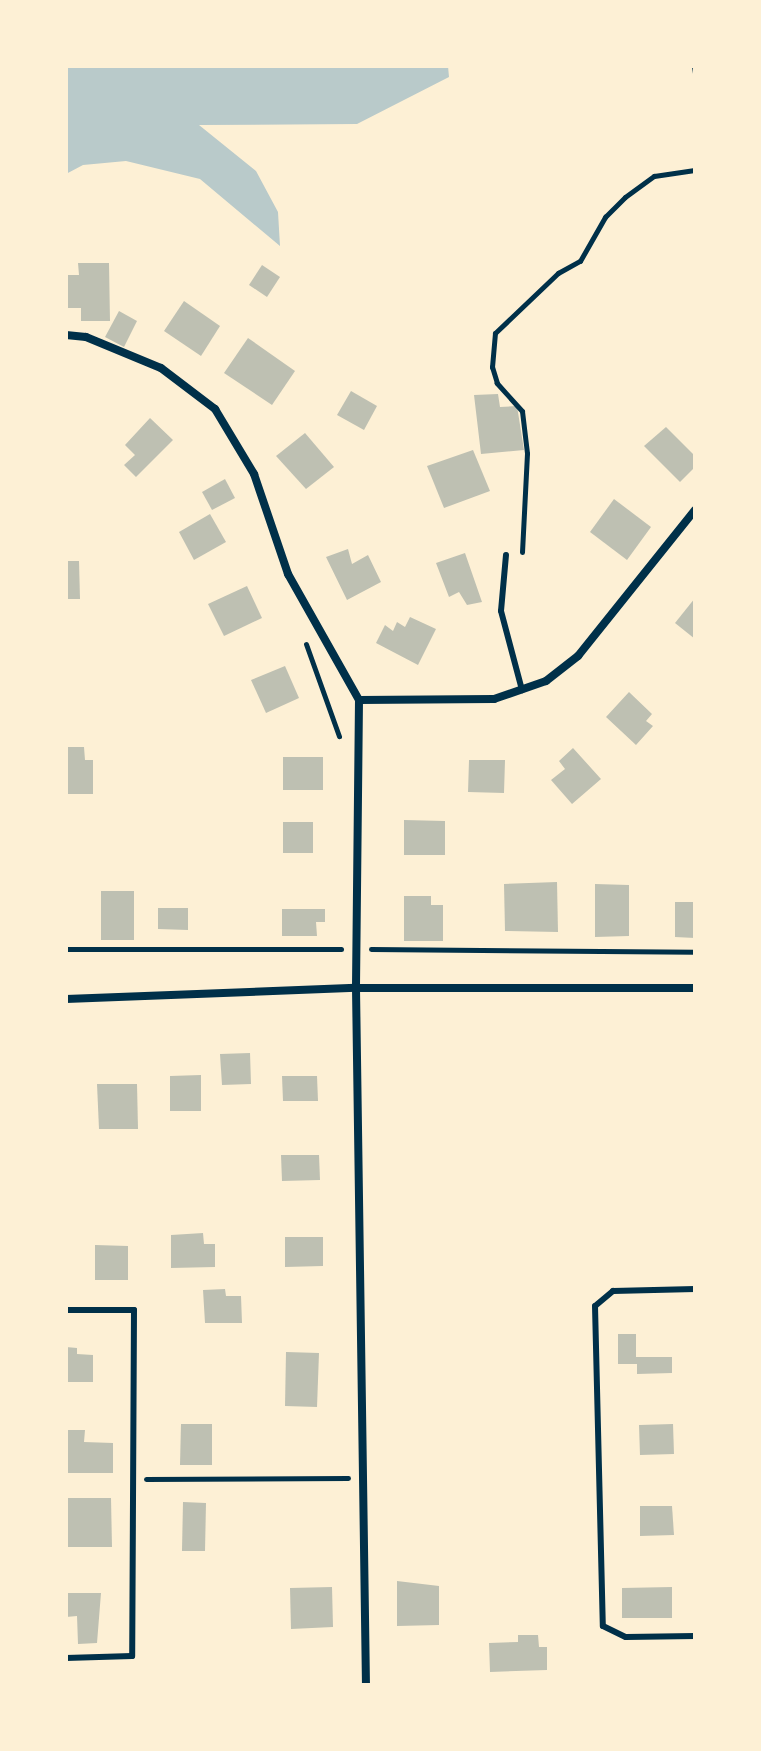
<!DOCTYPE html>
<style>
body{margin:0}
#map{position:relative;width:761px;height:1751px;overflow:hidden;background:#fdf0d5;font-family:"Fira Sans Condensed",sans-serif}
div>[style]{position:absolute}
.green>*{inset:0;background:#b9caca}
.building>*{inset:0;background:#bec0b2}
.path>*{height:5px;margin:-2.5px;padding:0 2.5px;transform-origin:2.5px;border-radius:2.5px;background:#003049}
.service>*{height:6px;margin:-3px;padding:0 3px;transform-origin:3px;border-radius:3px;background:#003049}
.minor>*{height:8px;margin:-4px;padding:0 4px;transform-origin:4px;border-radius:4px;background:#003049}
span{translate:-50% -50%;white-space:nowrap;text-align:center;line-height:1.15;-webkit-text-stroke:7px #fdf0d5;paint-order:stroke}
.frame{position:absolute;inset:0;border:68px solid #fdf0d5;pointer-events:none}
</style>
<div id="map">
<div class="green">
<div style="clip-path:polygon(66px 66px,448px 66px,449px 77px,357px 124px,199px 125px,256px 171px,278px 212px,280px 246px,200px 179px,126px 161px,83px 165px,66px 174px)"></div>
</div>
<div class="building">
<div style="clip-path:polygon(78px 263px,109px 263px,110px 321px,81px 321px,81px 308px,66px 308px,66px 275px,79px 275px)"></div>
<div style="clip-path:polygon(262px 265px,280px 277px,267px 297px,249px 285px)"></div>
<div style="clip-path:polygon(184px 301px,220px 326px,201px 356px,164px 331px)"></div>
<div style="clip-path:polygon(119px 311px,137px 321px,124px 347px,105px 337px)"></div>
<div style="clip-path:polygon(248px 338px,295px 371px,272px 405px,224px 373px)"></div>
<div style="clip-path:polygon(351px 391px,377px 406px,364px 430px,337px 415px)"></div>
<div style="clip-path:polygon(498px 394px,500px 407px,517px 406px,524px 450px,481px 454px,474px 395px)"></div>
<div style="clip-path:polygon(150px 418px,173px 440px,136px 477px,124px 465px,135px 455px,125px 445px)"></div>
<div style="clip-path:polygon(666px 427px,695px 456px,695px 467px,680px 482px,644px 446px)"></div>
<div style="clip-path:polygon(305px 433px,334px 467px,306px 489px,276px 456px)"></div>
<div style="clip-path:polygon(473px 450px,490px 491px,444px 508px,427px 466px)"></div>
<div style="clip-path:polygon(225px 479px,235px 498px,212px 510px,202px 492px)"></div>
<div style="clip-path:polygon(614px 499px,651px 527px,627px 560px,590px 532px)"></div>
<div style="clip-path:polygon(210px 514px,226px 542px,194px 560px,179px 532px)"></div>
<div style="clip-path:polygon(348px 549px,352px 564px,368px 555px,381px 582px,347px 600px,326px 557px)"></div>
<div style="clip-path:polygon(465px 553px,482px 602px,467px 605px,459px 592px,449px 597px,436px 563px)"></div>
<div style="clip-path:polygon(66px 561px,79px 561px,80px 599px,66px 599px)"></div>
<div style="clip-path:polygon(247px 586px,262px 618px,224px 636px,208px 604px)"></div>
<div style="clip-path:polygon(695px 598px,695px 639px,675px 623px)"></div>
<div style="clip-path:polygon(410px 617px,436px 629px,418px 665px,376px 643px,385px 625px,393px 631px,397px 622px,405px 627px)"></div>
<div style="clip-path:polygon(285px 666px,299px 698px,266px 713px,251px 680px)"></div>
<div style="clip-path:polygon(629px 692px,652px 714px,646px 721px,653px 726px,636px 745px,606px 717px)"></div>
<div style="clip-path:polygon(66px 747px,84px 747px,85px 760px,93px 760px,93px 794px,66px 794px)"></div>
<div style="clip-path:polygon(573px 748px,601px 779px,572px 804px,551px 780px,565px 769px,559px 761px)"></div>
<div style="clip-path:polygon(283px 757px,323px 757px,323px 790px,283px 790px)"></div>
<div style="clip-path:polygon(469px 760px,505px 760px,504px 793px,468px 792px)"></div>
<div style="clip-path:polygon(404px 820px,445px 821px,445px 855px,404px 855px)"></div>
<div style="clip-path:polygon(283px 822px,313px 822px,313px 853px,283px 853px)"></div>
<div style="clip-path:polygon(557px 882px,558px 932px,505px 931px,504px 884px)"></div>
<div style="clip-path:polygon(595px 884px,629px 885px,629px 936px,595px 937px)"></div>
<div style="clip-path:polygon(101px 891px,134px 891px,134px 940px,101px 940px)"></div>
<div style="clip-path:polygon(404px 896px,431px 896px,431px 905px,443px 905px,443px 941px,404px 941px)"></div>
<div style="clip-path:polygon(675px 902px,695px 902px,695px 938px,675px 937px)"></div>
<div style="clip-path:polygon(158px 908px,188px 908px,188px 930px,158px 929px)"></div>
<div style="clip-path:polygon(282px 909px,325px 909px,325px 922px,316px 922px,317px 936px,282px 936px)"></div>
<div style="clip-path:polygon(250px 1053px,251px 1084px,222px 1085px,220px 1054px)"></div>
<div style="clip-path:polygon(201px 1075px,201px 1111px,170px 1111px,170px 1076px)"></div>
<div style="clip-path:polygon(282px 1076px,317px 1076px,318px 1101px,283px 1101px)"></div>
<div style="clip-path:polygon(97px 1084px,137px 1084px,138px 1129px,99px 1129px)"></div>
<div style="clip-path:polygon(281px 1155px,319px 1155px,320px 1180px,282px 1181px)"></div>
<div style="clip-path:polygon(203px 1233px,204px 1244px,215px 1244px,215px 1267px,171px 1268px,171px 1235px)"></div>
<div style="clip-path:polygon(285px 1237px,323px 1237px,323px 1266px,285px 1267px)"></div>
<div style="clip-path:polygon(95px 1245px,128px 1246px,128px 1280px,95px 1280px)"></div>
<div style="clip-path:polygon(225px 1289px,226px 1296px,241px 1296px,242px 1323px,205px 1323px,203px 1290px)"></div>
<div style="clip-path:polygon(618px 1334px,636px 1334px,636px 1357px,672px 1357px,672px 1373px,637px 1374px,637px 1364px,618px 1364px)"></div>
<div style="clip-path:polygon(66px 1347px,77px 1348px,77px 1354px,93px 1355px,93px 1382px,66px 1382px)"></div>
<div style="clip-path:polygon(286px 1352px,319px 1353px,317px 1407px,285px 1406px)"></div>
<div style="clip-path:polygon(181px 1424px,212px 1424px,212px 1465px,180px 1465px)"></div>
<div style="clip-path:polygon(673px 1424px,674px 1454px,640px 1455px,639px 1425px)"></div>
<div style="clip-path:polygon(66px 1430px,85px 1430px,84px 1442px,113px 1443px,113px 1473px,66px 1473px)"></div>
<div style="clip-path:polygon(66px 1498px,111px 1498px,112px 1547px,66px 1547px)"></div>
<div style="clip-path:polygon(183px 1502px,206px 1503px,205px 1551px,182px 1551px)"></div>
<div style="clip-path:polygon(640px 1506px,672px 1506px,674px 1535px,640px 1536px)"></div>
<div style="clip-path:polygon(397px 1581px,439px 1586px,439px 1625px,397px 1626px)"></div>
<div style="clip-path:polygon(332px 1587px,333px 1627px,291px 1629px,290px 1588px)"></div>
<div style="clip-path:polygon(672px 1587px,672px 1618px,622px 1618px,622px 1588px)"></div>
<div style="clip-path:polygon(66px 1593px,101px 1593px,97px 1643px,78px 1644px,77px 1616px,66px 1617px)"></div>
<div style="clip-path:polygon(518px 1635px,538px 1635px,539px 1647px,547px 1647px,547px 1670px,490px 1672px,489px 1643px,518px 1642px)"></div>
</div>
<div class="path">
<div style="left:694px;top:66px;width:7px;rotate:82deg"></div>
<div style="left:522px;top:552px;width:99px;rotate:-87.1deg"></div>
<div style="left:527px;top:453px;width:42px;rotate:-96.8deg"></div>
<div style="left:522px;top:411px;width:38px;rotate:-132deg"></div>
<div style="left:497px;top:383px;width:17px;rotate:-107deg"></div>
<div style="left:492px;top:367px;width:34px;rotate:-85deg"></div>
<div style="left:495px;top:333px;width:87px;rotate:-43.6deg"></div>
<div style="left:558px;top:273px;width:25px;rotate:-29deg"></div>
<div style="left:580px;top:261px;width:51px;rotate:-60.4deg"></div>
<div style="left:605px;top:217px;width:28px;rotate:-45deg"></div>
<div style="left:625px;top:197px;width:36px;rotate:-36deg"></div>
<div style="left:654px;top:176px;width:41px;rotate:-8.3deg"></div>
<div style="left:306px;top:644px;width:98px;rotate:70.3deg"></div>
<div style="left:66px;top:949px;width:275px"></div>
<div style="left:371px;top:949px;width:324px;rotate:0.5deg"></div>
<div style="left:146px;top:1479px;width:202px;rotate:-0.3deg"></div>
</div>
<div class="service">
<div style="left:506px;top:555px;width:56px;rotate:95.1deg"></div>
<div style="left:501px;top:611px;width:82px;rotate:75.1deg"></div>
<div style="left:695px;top:1289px;width:82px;rotate:178.6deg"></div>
<div style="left:613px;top:1291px;width:23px;rotate:140deg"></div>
<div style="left:595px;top:1306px;width:320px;rotate:88.6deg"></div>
<div style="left:603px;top:1626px;width:25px;rotate:26deg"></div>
<div style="left:626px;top:1637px;width:69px;rotate:-0.8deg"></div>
<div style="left:66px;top:1310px;width:68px"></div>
<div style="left:134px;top:1310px;width:346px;rotate:90.3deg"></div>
<div style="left:132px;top:1656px;width:66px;rotate:178.3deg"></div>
</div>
<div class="minor">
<div style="left:66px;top:335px;width:20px;rotate:6deg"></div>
<div style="left:86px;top:337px;width:81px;rotate:22.5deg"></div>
<div style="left:161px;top:368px;width:68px;rotate:37.2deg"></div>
<div style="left:215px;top:409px;width:76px;rotate:59deg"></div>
<div style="left:254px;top:474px;width:106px;rotate:71.2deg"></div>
<div style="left:288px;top:574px;width:145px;rotate:60.6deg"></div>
<div style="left:359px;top:700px;width:135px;rotate:-0.4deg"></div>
<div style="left:494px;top:699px;width:55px;rotate:-19.1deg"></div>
<div style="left:546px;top:681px;width:41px;rotate:-38deg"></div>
<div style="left:578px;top:656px;width:187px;rotate:-51.3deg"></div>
<div style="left:359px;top:700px;width:288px;rotate:90.6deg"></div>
<div style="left:356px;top:988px;width:697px;rotate:89.18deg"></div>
<div style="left:66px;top:999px;width:290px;rotate:-2.2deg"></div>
<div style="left:356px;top:988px;width:339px"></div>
</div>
<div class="frame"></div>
</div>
